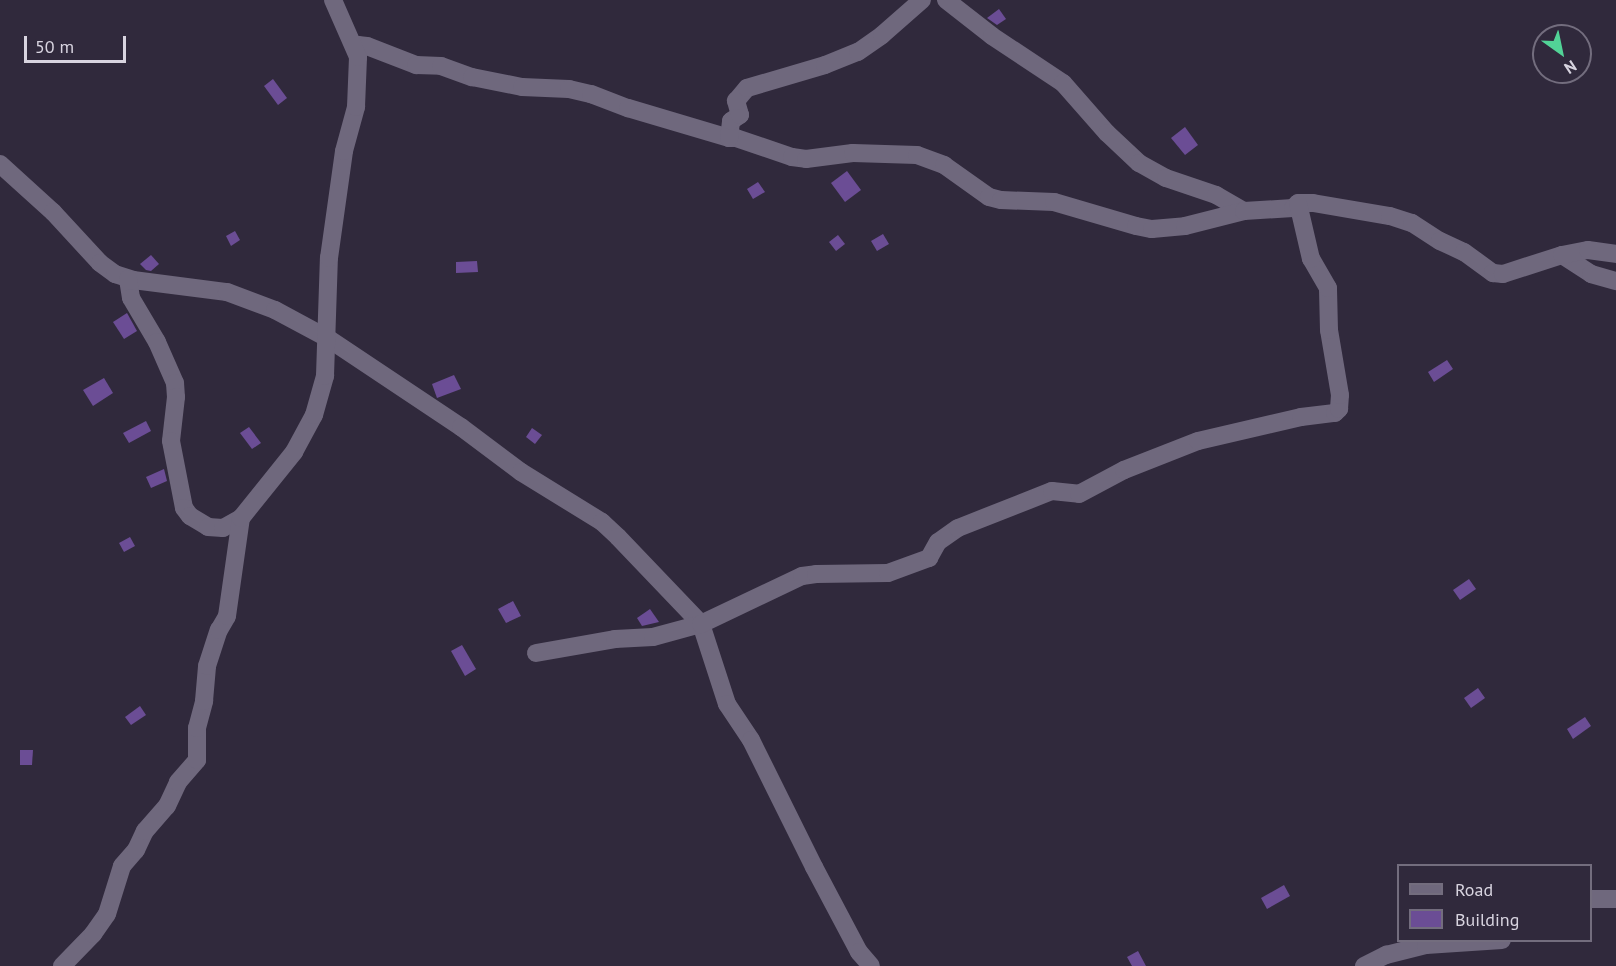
<!DOCTYPE html>
<style>
body{margin:0}
#map{position:relative;width:1616px;height:966px;overflow:hidden;background:#30293c;font-family:"PT Sans",sans-serif}
div>[style]{position:absolute}
.building>*{inset:0;background:#6b4d95}
.minor>*{height:18px;margin:-9px;padding:0 9px;transform-origin:9px;border-radius:9px;background:#6f687d}
span{translate:-50% -50%;white-space:nowrap;text-align:center;line-height:1.15;-webkit-text-stroke:6px #30293c;paint-order:stroke}
.legend{position:absolute;left:1397px;top:864px;width:195px;height:78px;box-sizing:border-box;background:#30293c;border:2px solid #736d7e;margin:0;padding:8px 10px;list-style:none;font-size:18px;color:#d8d4e0}
.legend li{display:flex;align-items:center;gap:12px;height:30px}
.legend b{width:30px;border:2px solid #736d7e}
.north{position:absolute;left:1532px;top:24px;width:60px;height:60px;box-sizing:border-box;background:#30293c;border:2px solid #736d7e;border-radius:50%;rotate:147deg;font-size:16px;font-weight:700;line-height:24px;text-align:center;color:#d8d4e0}
.north::after{content:'';display:block;margin:auto;width:21px;height:27px;background:#52d397;clip-path:polygon(50% 0,100% 100%,50% 72%,0 100%)}
.scale{position:absolute;left:24px;top:36px;width:102px;height:27px;box-sizing:border-box;border:3px solid #d8d4e0;border-top:0;padding-left:8px;font-size:18px;line-height:21px;white-space:nowrap;color:#d8d4e0;-webkit-text-stroke:4px #30293c;paint-order:stroke}
</style>
<div id="map">
<div class="building">
<div style="clip-path:polygon(999px 9px,1006px 19px,997px 25px,987px 18px)"></div>
<div style="clip-path:polygon(273px 79px,287px 98px,278px 105px,264px 86px)"></div>
<div style="clip-path:polygon(1185px 127px,1198px 145px,1185px 155px,1171px 138px)"></div>
<div style="clip-path:polygon(847px 171px,861px 190px,845px 202px,831px 183px)"></div>
<div style="clip-path:polygon(758px 182px,765px 192px,753px 199px,747px 189px)"></div>
<div style="clip-path:polygon(235px 231px,240px 240px,231px 246px,226px 236px)"></div>
<div style="clip-path:polygon(883px 234px,889px 244px,877px 251px,871px 241px)"></div>
<div style="clip-path:polygon(838px 235px,845px 244px,836px 251px,829px 242px)"></div>
<div style="clip-path:polygon(151px 255px,159px 264px,151px 271px,146px 270px,140px 264px)"></div>
<div style="clip-path:polygon(477px 261px,478px 272px,456px 273px,456px 262px)"></div>
<div style="clip-path:polygon(127px 313px,137px 331px,124px 339px,113px 322px)"></div>
<div style="clip-path:polygon(1447px 360px,1453px 369px,1434px 382px,1428px 372px)"></div>
<div style="clip-path:polygon(454px 375px,461px 389px,437px 398px,432px 384px)"></div>
<div style="clip-path:polygon(104px 378px,113px 393px,93px 406px,83px 390px)"></div>
<div style="clip-path:polygon(146px 421px,151px 431px,129px 443px,123px 433px)"></div>
<div style="clip-path:polygon(249px 427px,261px 443px,252px 449px,240px 433px)"></div>
<div style="clip-path:polygon(532px 428px,542px 435px,535px 444px,526px 437px)"></div>
<div style="clip-path:polygon(164px 469px,167px 481px,151px 488px,146px 477px)"></div>
<div style="clip-path:polygon(130px 537px,135px 546px,124px 552px,119px 543px)"></div>
<div style="clip-path:polygon(1469px 579px,1476px 589px,1460px 600px,1453px 590px)"></div>
<div style="clip-path:polygon(513px 601px,521px 616px,506px 623px,498px 609px)"></div>
<div style="clip-path:polygon(650px 609px,659px 622px,642px 626px,637px 618px)"></div>
<div style="clip-path:polygon(462px 645px,476px 669px,465px 676px,451px 651px)"></div>
<div style="clip-path:polygon(1478px 688px,1485px 698px,1471px 708px,1464px 698px)"></div>
<div style="clip-path:polygon(140px 706px,146px 715px,131px 725px,125px 717px)"></div>
<div style="clip-path:polygon(1585px 717px,1591px 726px,1573px 739px,1567px 729px)"></div>
<div style="clip-path:polygon(20px 750px,33px 750px,32px 765px,20px 765px)"></div>
<div style="clip-path:polygon(1284px 885px,1290px 896px,1267px 909px,1261px 898px)"></div>
<div style="clip-path:polygon(1138px 951px,1146px 966px,1132px 966px,1127px 957px)"></div>
</div>
<div class="minor">
<div style="left:946px;top:0;width:58px;rotate:38deg"></div>
<div style="left:992px;top:36px;width:85px;rotate:33.5deg"></div>
<div style="left:1063px;top:83px;width:67px;rotate:48.7deg"></div>
<div style="left:1107px;top:133px;width:44px;rotate:43.2deg"></div>
<div style="left:1139px;top:163px;width:31px;rotate:29deg"></div>
<div style="left:1166px;top:178px;width:53px;rotate:18.8deg"></div>
<div style="left:1216px;top:195px;width:32px;rotate:30deg"></div>
<div style="left:358px;top:57px;width:12px;rotate:-90deg"></div>
<div style="left:358px;top:45px;width:9px;rotate:6deg"></div>
<div style="left:367px;top:46px;width:53px;rotate:21.2deg"></div>
<div style="left:416px;top:65px;width:25px;rotate:2deg"></div>
<div style="left:441px;top:66px;width:33px;rotate:20deg"></div>
<div style="left:472px;top:77px;width:51px;rotate:11.3deg"></div>
<div style="left:522px;top:87px;width:47px;rotate:2.4deg"></div>
<div style="left:569px;top:89px;width:23px;rotate:13deg"></div>
<div style="left:591px;top:94px;width:40px;rotate:21deg"></div>
<div style="left:628px;top:108px;width:105px;rotate:16.5deg"></div>
<div style="left:729px;top:138px;width:7px"></div>
<div style="left:736px;top:138px;width:59px;rotate:18.7deg"></div>
<div style="left:792px;top:157px;width:14px;rotate:8deg"></div>
<div style="left:806px;top:159px;width:47px;rotate:-7.3deg"></div>
<div style="left:853px;top:153px;width:64px;rotate:1.8deg"></div>
<div style="left:917px;top:155px;width:29px;rotate:20deg"></div>
<div style="left:944px;top:165px;width:55px;rotate:35.4deg"></div>
<div style="left:989px;top:197px;width:12px;rotate:14deg"></div>
<div style="left:1001px;top:200px;width:53px;rotate:2.2deg"></div>
<div style="left:1054px;top:202px;width:85px;rotate:16.3deg"></div>
<div style="left:1136px;top:226px;width:16px;rotate:11deg"></div>
<div style="left:1152px;top:229px;width:33px;rotate:-5deg"></div>
<div style="left:1185px;top:226px;width:61px;rotate:-14.3deg"></div>
<div style="left:1244px;top:211px;width:49px;rotate:-3.5deg"></div>
<div style="left:1293px;top:208px;width:7px;rotate:-45deg"></div>
<div style="left:1298px;top:203px;width:15px"></div>
<div style="left:1313px;top:203px;width:78px;rotate:9.6deg"></div>
<div style="left:1390px;top:216px;width:23px;rotate:18deg"></div>
<div style="left:1412px;top:223px;width:33px;rotate:33deg"></div>
<div style="left:1440px;top:241px;width:26px;rotate:25deg"></div>
<div style="left:1464px;top:252px;width:36px;rotate:36deg"></div>
<div style="left:1493px;top:273px;width:10px;rotate:6deg"></div>
<div style="left:1503px;top:274px;width:62px;rotate:-17.9deg"></div>
<div style="left:1562px;top:255px;width:35px;rotate:33deg"></div>
<div style="left:1591px;top:274px;width:26px;rotate:16deg"></div>
<div style="left:729px;top:138px;width:17px;rotate:-83deg"></div>
<div style="left:731px;top:121px;width:11px;rotate:-34deg"></div>
<div style="left:740px;top:115px;width:15px;rotate:-106deg"></div>
<div style="left:736px;top:101px;width:17px;rotate:-50deg"></div>
<div style="left:747px;top:88px;width:81px;rotate:-16.4deg"></div>
<div style="left:825px;top:65px;width:35px;rotate:-22deg"></div>
<div style="left:858px;top:52px;width:29px;rotate:-35deg"></div>
<div style="left:882px;top:35px;width:53px;rotate:-41.2deg"></div>
<div style="left:0;top:164px;width:72px;rotate:42.2deg"></div>
<div style="left:53px;top:212px;width:69px;rotate:47.3deg"></div>
<div style="left:100px;top:263px;width:19px;rotate:36deg"></div>
<div style="left:115px;top:274px;width:19px;rotate:18deg"></div>
<div style="left:133px;top:280px;width:95px;rotate:7.3deg"></div>
<div style="left:227px;top:292px;width:51px;rotate:20.6deg"></div>
<div style="left:275px;top:310px;width:61px;rotate:28.2deg"></div>
<div style="left:329px;top:339px;width:159px;rotate:33.7deg"></div>
<div style="left:461px;top:427px;width:75px;rotate:36.9deg"></div>
<div style="left:521px;top:472px;width:95px;rotate:31.7deg"></div>
<div style="left:602px;top:522px;width:22px;rotate:43deg"></div>
<div style="left:618px;top:537px;width:120px;rotate:46.3deg"></div>
<div style="left:701px;top:624px;width:84px;rotate:72deg"></div>
<div style="left:727px;top:704px;width:43px;rotate:56.3deg"></div>
<div style="left:751px;top:740px;width:142px;rotate:63.6deg"></div>
<div style="left:814px;top:867px;width:96px;rotate:62.1deg"></div>
<div style="left:859px;top:952px;width:18px;rotate:49deg"></div>
<div style="left:1562px;top:255px;width:26px;rotate:-11deg"></div>
<div style="left:1588px;top:250px;width:28px;rotate:8deg"></div>
<div style="left:128px;top:279px;width:19px;rotate:81deg"></div>
<div style="left:131px;top:298px;width:51px;rotate:59.4deg"></div>
<div style="left:157px;top:342px;width:45px;rotate:66.3deg"></div>
<div style="left:175px;top:383px;width:14px;rotate:86deg"></div>
<div style="left:176px;top:397px;width:44px;rotate:96.5deg"></div>
<div style="left:171px;top:441px;width:68px;rotate:79deg"></div>
<div style="left:184px;top:508px;width:10px;rotate:53deg"></div>
<div style="left:190px;top:516px;width:21px;rotate:31deg"></div>
<div style="left:208px;top:527px;width:15px;rotate:4deg"></div>
<div style="left:223px;top:528px;width:21px;rotate:-29deg"></div>
<div style="left:536px;top:653px;width:80px;rotate:-10deg"></div>
<div style="left:615px;top:639px;width:38px;rotate:-3deg"></div>
<div style="left:653px;top:637px;width:50px;rotate:-15.2deg"></div>
<div style="left:701px;top:624px;width:112px;rotate:-25.4deg"></div>
<div style="left:802px;top:576px;width:14px;rotate:-8deg"></div>
<div style="left:816px;top:574px;width:72px;rotate:-0.8deg"></div>
<div style="left:888px;top:573px;width:44px;rotate:-20.1deg"></div>
<div style="left:929px;top:558px;width:18px;rotate:-61deg"></div>
<div style="left:938px;top:542px;width:24px;rotate:-35deg"></div>
<div style="left:958px;top:528px;width:101px;rotate:-21.5deg"></div>
<div style="left:1052px;top:491px;width:27px;rotate:6deg"></div>
<div style="left:1079px;top:494px;width:51px;rotate:-28.1deg"></div>
<div style="left:1124px;top:470px;width:79px;rotate:-21.4deg"></div>
<div style="left:1198px;top:441px;width:106px;rotate:-13.1deg"></div>
<div style="left:1301px;top:417px;width:34px;rotate:-7deg"></div>
<div style="left:1335px;top:413px;width:6px;rotate:-45deg"></div>
<div style="left:1339px;top:409px;width:14px;rotate:-86deg"></div>
<div style="left:1340px;top:395px;width:66px;rotate:-99.6deg"></div>
<div style="left:1329px;top:330px;width:42px;rotate:-91.4deg"></div>
<div style="left:1328px;top:288px;width:34px;rotate:-120deg"></div>
<div style="left:1311px;top:259px;width:57px;rotate:-103.1deg"></div>
<div style="left:1590px;top:899px;width:26px"></div>
<div style="left:62px;top:966px;width:45px;rotate:-45.9deg"></div>
<div style="left:93px;top:934px;width:24px;rotate:-55deg"></div>
<div style="left:107px;top:914px;width:50px;rotate:-72.6deg"></div>
<div style="left:122px;top:866px;width:21px;rotate:-49deg"></div>
<div style="left:136px;top:850px;width:21px;rotate:-65deg"></div>
<div style="left:145px;top:831px;width:33px;rotate:-49deg"></div>
<div style="left:167px;top:806px;width:26px;rotate:-65deg"></div>
<div style="left:178px;top:782px;width:29px;rotate:-49deg"></div>
<div style="left:197px;top:760px;width:32px;rotate:-90deg"></div>
<div style="left:197px;top:728px;width:28px;rotate:-75deg"></div>
<div style="left:204px;top:701px;width:35px;rotate:-85deg"></div>
<div style="left:207px;top:666px;width:38px;rotate:-72deg"></div>
<div style="left:219px;top:630px;width:16px;rotate:-60deg"></div>
<div style="left:227px;top:616px;width:99px;rotate:-81.9deg"></div>
<div style="left:241px;top:518px;width:85px;rotate:-51.2deg"></div>
<div style="left:294px;top:452px;width:42px;rotate:-61.6deg"></div>
<div style="left:314px;top:415px;width:41px;rotate:-74.2deg"></div>
<div style="left:325px;top:376px;width:118px;rotate:-88.1deg"></div>
<div style="left:329px;top:258px;width:108px;rotate:-82deg"></div>
<div style="left:344px;top:151px;width:46px;rotate:-74.7deg"></div>
<div style="left:356px;top:107px;width:50px;rotate:-87.7deg"></div>
<div style="left:358px;top:57px;width:62px;rotate:-113.7deg"></div>
<div style="left:1364px;top:966px;width:25px;rotate:-27deg"></div>
<div style="left:1386px;top:955px;width:41px;rotate:-14deg"></div>
<div style="left:1426px;top:945px;width:76px;rotate:-3.8deg"></div>
</div>
<ul class="legend">
<li><b style="height:8px;background:#6f687d"></b>Road</li>
<li><b style="height:16px;background:#6b4d95"></b>Building</li>
</ul>
<div class="north">N</div>
<div class="scale">50 m</div>
</div>
